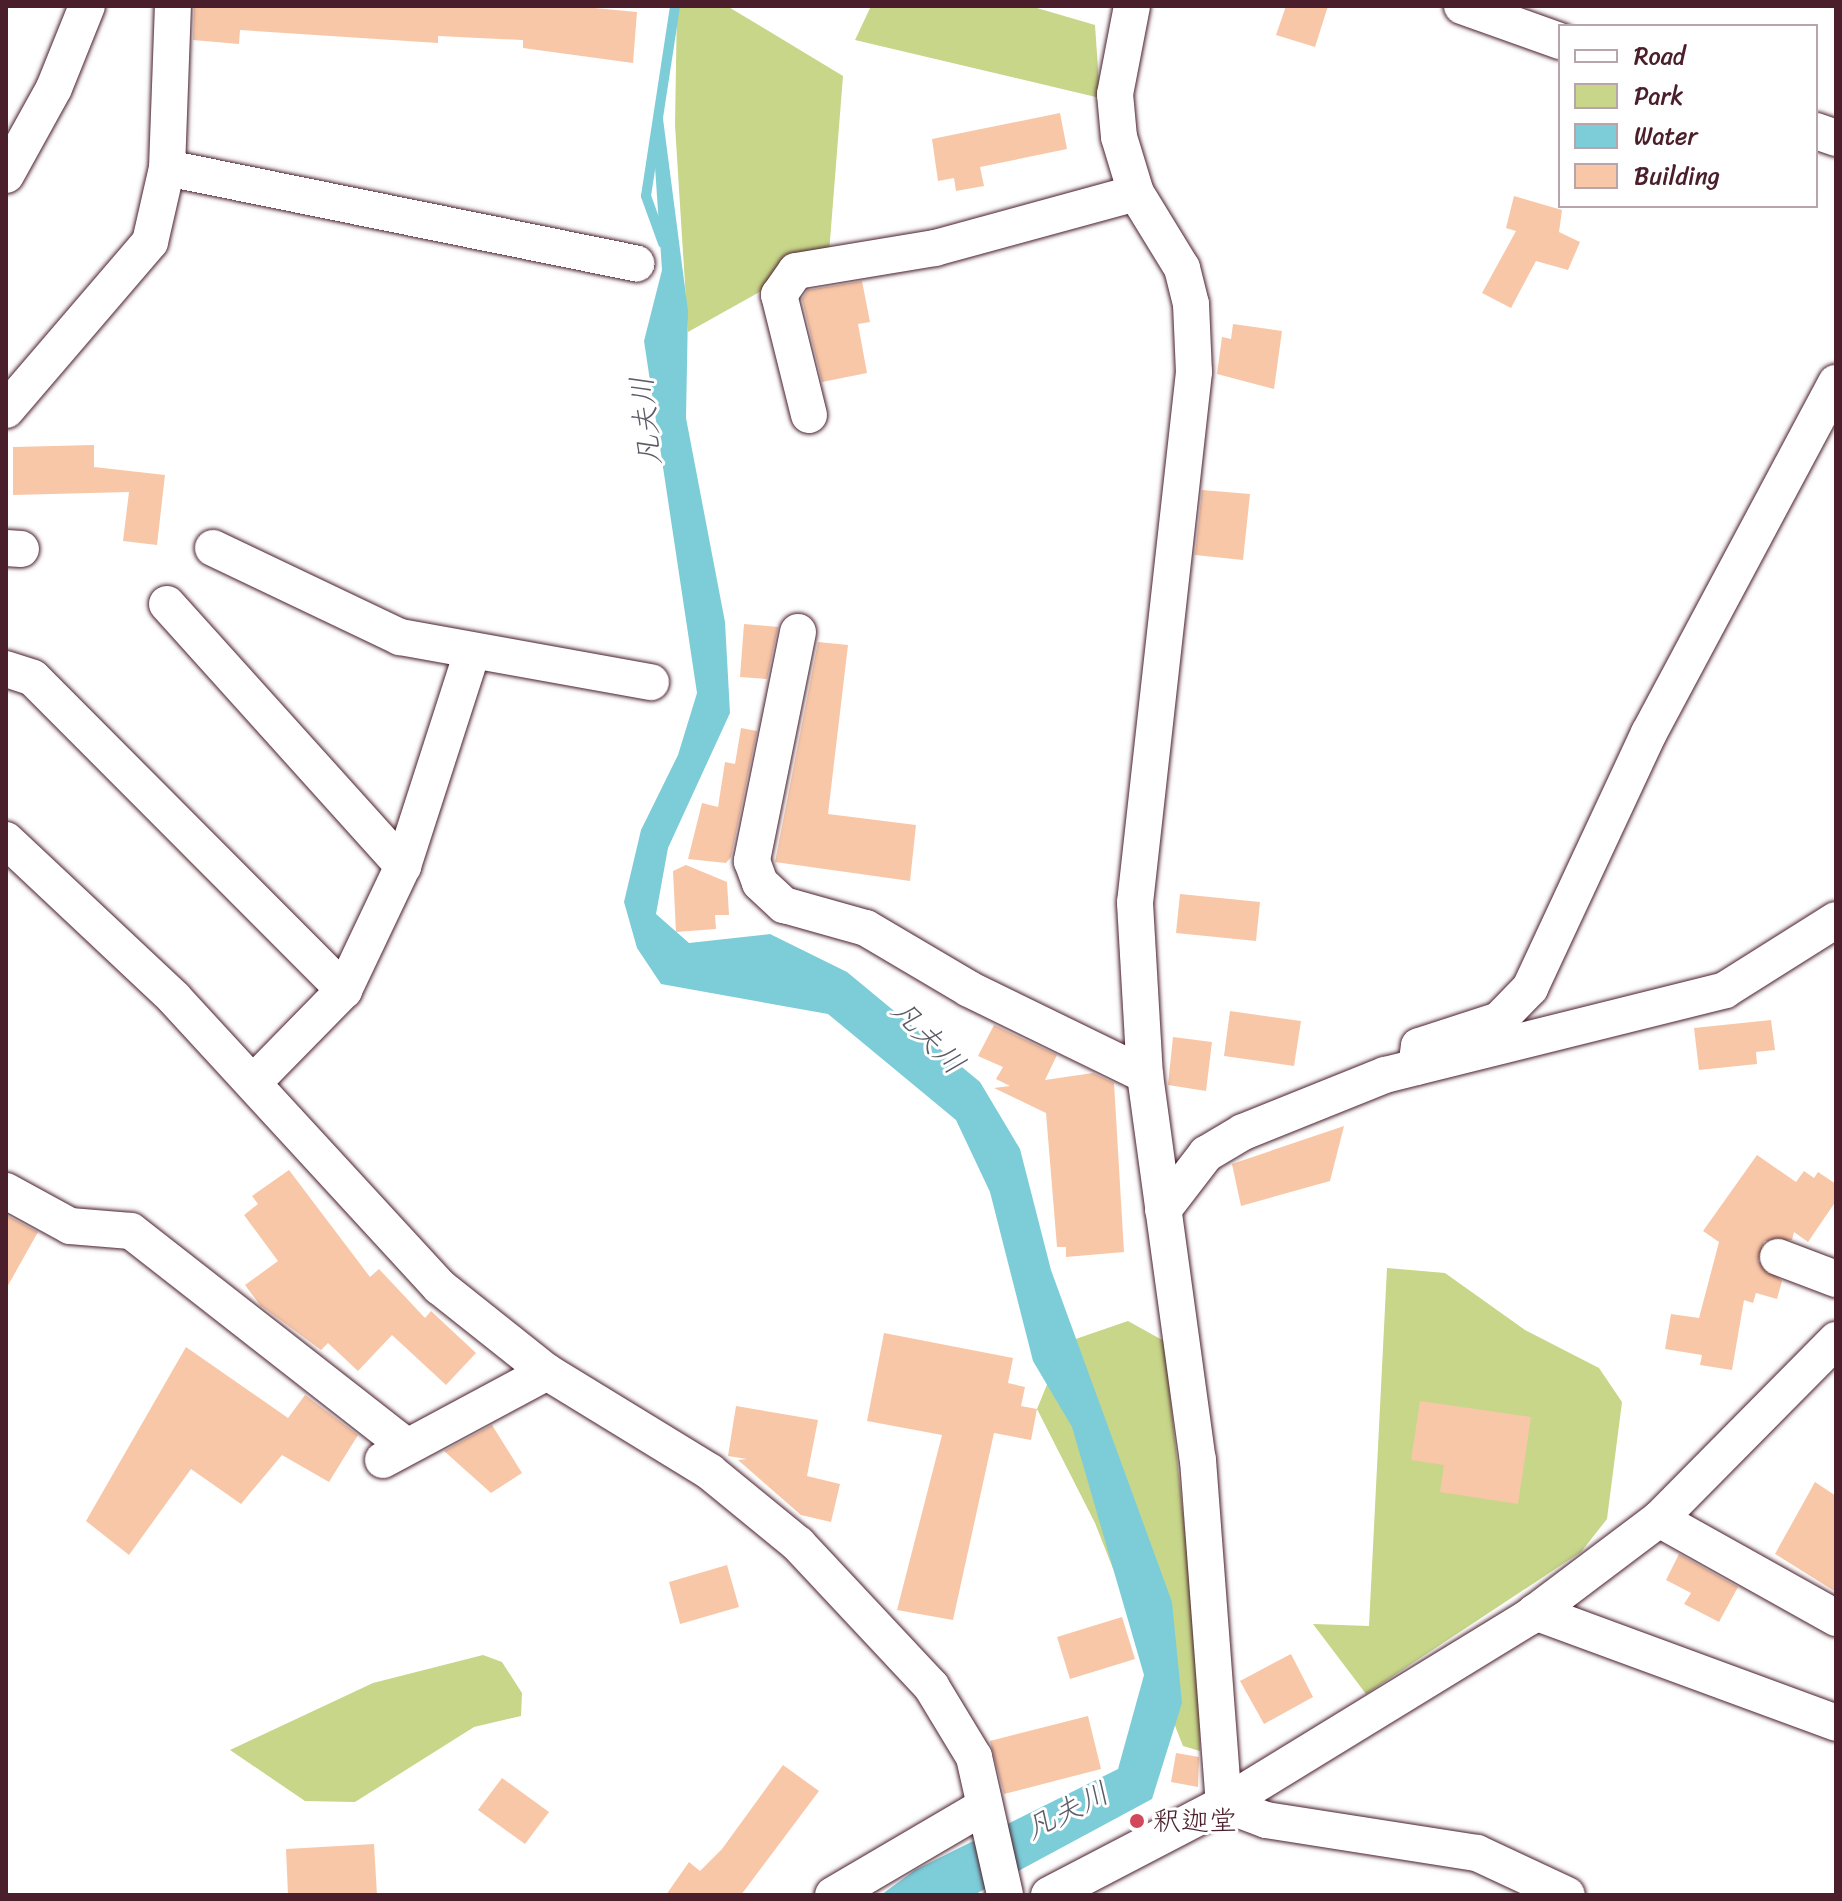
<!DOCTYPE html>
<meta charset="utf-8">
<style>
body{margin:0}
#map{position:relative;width:1842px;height:1901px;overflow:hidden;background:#fff;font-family:Sriracha,"Klee One",sans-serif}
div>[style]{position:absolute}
.green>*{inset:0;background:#c7d689}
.water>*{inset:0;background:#7dcdd9}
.stream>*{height:10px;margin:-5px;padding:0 5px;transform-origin:5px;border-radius:5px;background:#7dcdd9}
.building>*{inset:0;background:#f8c7a8}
.roads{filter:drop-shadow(0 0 2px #4a1f2b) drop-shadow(0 0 2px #4a1f2b)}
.minor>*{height:36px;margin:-18px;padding:0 18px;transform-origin:18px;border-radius:18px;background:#fff}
.dots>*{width:22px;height:22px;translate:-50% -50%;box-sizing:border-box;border:4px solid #fff;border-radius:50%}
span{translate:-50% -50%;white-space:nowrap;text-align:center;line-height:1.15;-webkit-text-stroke:6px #fff;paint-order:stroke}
.poi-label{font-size:28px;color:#4a1f2b}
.left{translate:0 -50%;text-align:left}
.water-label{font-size:30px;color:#5c5c68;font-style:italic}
.frame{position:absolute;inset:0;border:8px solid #4a1f2b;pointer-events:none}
.legend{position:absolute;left:1558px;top:24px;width:260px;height:184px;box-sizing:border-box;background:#fff;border:2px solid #b7a5aa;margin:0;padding:10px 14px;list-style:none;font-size:24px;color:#4a1f2b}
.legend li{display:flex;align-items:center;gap:16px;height:40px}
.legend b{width:40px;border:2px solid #b7a5aa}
</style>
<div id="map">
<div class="green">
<div style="clip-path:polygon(677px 6px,727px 6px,843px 76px,829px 253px,688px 332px,675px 125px)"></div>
<div style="clip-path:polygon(871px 6px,1030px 6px,1095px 25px,1100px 98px,855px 40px)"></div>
<div style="clip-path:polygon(1387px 1268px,1445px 1273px,1525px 1330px,1599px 1368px,1622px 1402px,1607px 1519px,1581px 1552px,1366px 1694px,1313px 1624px,1369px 1626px)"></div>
<div style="clip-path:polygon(1128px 1321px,1164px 1341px,1198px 1649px,1200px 1751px,1183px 1746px,1095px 1523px,1037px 1409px,1064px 1343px)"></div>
<div style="clip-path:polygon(483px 1655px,502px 1662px,522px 1693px,521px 1716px,474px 1727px,355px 1802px,305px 1801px,230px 1750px,373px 1683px)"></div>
</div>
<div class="water">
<div style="clip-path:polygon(662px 111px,688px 311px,686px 418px,725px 622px,730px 713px,668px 848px,656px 914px,689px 943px,770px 934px,847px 972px,980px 1082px,1020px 1149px,1051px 1270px,1172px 1602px,1182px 1703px,1152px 1799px,974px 1895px,881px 1895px,915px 1870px,1118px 1769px,1144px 1675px,1072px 1427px,1033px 1361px,990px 1192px,956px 1120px,828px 1014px,661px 984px,637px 948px,624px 902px,641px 830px,678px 755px,697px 693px,644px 341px,662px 270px,654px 152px)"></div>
</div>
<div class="stream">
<div style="left:663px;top:243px;width:50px;rotate:-109.9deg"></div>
<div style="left:646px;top:196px;width:192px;rotate:-81.3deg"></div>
</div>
<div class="building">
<div style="clip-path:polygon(194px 6px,573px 6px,637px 12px,633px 63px,523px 48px,523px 40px,438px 36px,438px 43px,240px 30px,239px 44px,193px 40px)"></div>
<div style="clip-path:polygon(1286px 6px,1328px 6px,1315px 47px,1276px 35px)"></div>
<div style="clip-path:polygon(1060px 113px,1067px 149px,980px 167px,984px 186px,956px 191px,954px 178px,938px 181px,932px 139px)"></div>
<div style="clip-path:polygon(1514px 196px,1562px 210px,1559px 232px,1580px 242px,1568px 270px,1536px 261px,1511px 308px,1482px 293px,1516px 231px,1506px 228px)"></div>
<div style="clip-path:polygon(862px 281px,870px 322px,858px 324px,867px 373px,822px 382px,802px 299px,808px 290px)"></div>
<div style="clip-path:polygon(1233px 324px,1282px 331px,1274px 389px,1217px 374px,1222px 337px,1231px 339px)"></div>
<div style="clip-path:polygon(94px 445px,94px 467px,165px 475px,157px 545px,123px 541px,129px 492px,13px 495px,13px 447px)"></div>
<div style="clip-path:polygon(1202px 490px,1250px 494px,1243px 560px,1195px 555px)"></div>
<div style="clip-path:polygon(744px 624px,778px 627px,767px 679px,740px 677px)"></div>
<div style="clip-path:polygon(818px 642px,848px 645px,828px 814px,916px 825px,910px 881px,775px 862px)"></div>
<div style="clip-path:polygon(741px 728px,757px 731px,731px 857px,726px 863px,688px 859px,702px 803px,718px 807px,725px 762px,735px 764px)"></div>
<div style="clip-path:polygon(686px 865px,727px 882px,729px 915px,715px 915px,716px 929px,676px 932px,673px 871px)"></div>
<div style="clip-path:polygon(1180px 894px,1260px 902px,1256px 941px,1176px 933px)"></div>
<div style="clip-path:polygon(1230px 1011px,1301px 1021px,1294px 1066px,1224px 1056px)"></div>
<div style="clip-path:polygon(1771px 1020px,1775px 1050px,1756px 1052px,1757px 1064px,1699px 1070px,1694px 1028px)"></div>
<div style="clip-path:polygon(994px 1025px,1057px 1055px,1045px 1080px,1093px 1073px,1114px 1083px,1124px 1252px,1066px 1257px,1066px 1247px,1057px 1247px,1046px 1113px,994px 1088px,1010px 1086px,996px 1079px,1003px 1067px,978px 1056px)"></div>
<div style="clip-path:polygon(1173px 1037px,1212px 1042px,1206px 1091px,1168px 1085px)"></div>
<div style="clip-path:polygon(1344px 1126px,1330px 1181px,1241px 1206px,1232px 1164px)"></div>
<div style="clip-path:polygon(1757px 1155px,1796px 1182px,1804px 1171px,1814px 1178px,1818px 1172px,1836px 1184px,1836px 1201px,1808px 1242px,1794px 1232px,1792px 1240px,1764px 1241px,1758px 1261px,1782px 1281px,1777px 1299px,1756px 1293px,1753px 1303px,1744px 1300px,1732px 1370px,1700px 1365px,1702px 1355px,1665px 1349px,1671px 1314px,1699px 1318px,1719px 1242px,1703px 1231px)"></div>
<div style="clip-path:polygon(289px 1170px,370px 1277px,379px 1269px,425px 1318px,431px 1311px,476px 1353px,446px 1385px,392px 1335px,358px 1371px,328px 1343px,321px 1350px,260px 1305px,245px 1285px,278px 1261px,244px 1215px,258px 1204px,252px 1196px)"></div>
<div style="clip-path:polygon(6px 1215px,38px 1232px,6px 1289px)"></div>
<div style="clip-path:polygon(884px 1333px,1013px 1358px,1008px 1383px,1025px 1387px,1021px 1406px,1037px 1409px,1031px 1440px,994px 1433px,953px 1620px,897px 1610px,942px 1435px,867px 1421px)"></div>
<div style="clip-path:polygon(186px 1347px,288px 1418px,305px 1395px,358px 1435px,329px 1482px,282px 1455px,241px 1504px,191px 1469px,129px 1555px,86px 1521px)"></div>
<div style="clip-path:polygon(1420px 1401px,1531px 1417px,1518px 1504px,1440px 1492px,1444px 1465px,1411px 1460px)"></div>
<div style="clip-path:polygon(736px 1406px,818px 1420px,807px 1476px,840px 1484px,831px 1522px,801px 1515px,738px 1460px,747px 1459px,728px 1456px)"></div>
<div style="clip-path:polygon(492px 1425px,522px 1473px,491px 1493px,444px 1451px)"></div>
<div style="clip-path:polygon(1815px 1482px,1836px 1496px,1836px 1592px,1775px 1554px)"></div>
<div style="clip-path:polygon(1679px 1554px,1738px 1587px,1719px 1622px,1684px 1604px,1691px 1593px,1666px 1580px)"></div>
<div style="clip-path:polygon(727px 1565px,739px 1607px,680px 1624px,669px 1582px)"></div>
<div style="clip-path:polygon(1122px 1617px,1135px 1659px,1070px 1679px,1057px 1637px)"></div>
<div style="clip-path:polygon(1291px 1654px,1313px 1697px,1264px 1724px,1240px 1681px)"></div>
<div style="clip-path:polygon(1088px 1716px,1101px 1769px,1004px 1794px,990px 1741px)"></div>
<div style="clip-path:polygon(1176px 1753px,1199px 1757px,1198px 1787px,1171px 1782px)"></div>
<div style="clip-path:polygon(783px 1765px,819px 1791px,741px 1895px,666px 1895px,689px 1862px,700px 1871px,722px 1849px)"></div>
<div style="clip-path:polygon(502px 1778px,549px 1812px,525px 1844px,478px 1810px)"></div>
<div style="clip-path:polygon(374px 1844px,377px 1895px,288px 1895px,286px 1849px)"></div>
</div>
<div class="roads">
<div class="minor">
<div style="left:1132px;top:6px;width:90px;rotate:100.9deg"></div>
<div style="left:1115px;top:94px;width:43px;rotate:84.7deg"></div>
<div style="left:1119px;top:137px;width:59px;rotate:73.1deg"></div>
<div style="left:1136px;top:193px;width:88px;rotate:58.5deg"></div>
<div style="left:1182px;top:268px;width:37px;rotate:76deg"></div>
<div style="left:1191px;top:304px;width:68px;rotate:87.5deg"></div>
<div style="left:1194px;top:372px;width:534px;rotate:96.34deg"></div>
<div style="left:1135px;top:903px;width:172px;rotate:86.7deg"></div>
<div style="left:1145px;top:1075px;width:389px;rotate:82.2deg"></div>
<div style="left:1198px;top:1460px;width:345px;rotate:85.7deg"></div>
<div style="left:1462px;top:6px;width:104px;rotate:19.7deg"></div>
<div style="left:1816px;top:131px;width:21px;rotate:19deg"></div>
<div style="left:167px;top:168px;width:479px;rotate:11.5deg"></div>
<div style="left:6px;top:175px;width:99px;rotate:-61.1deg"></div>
<div style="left:54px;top:88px;width:88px;rotate:-68.1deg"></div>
<div style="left:6px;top:410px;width:221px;rotate:-49.4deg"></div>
<div style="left:150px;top:242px;width:76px;rotate:-77.1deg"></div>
<div style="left:167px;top:168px;width:162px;rotate:-87.9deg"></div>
<div style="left:809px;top:415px;width:124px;rotate:-104deg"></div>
<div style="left:779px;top:295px;width:29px;rotate:-55deg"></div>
<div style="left:796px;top:271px;width:141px;rotate:-9.4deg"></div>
<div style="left:935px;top:248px;width:208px;rotate:-15.3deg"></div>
<div style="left:6px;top:548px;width:15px;rotate:4deg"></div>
<div style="left:213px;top:548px;width:207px;rotate:25.5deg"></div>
<div style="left:400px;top:637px;width:255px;rotate:10.2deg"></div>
<div style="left:167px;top:604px;width:353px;rotate:48deg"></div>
<div style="left:798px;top:632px;width:234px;rotate:101.4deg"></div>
<div style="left:752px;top:861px;width:23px;rotate:70deg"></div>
<div style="left:760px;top:883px;width:33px;rotate:43deg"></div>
<div style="left:784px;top:905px;width:85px;rotate:15.7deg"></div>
<div style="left:866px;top:928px;width:120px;rotate:30.6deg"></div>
<div style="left:969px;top:989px;width:196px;rotate:26deg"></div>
<div style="left:6px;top:669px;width:28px;rotate:18deg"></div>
<div style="left:33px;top:678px;width:441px;rotate:45.1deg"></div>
<div style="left:6px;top:840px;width:231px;rotate:43.2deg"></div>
<div style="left:174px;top:998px;width:393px;rotate:47.4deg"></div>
<div style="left:440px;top:1287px;width:137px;rotate:38.5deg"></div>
<div style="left:547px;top:1372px;width:191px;rotate:31.5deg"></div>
<div style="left:710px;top:1472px;width:114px;rotate:39.3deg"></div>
<div style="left:798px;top:1544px;width:195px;rotate:46.9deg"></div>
<div style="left:931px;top:1686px;width:83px;rotate:58.8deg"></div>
<div style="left:974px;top:1757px;width:141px;rotate:77.3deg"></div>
<div style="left:1416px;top:1067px;width:21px;rotate:-82deg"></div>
<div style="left:1419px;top:1046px;width:84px;rotate:-18deg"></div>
<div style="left:1499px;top:1020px;width:45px;rotate:-45.9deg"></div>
<div style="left:1530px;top:988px;width:281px;rotate:-65deg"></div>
<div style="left:1649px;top:733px;width:397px;rotate:-61.9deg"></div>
<div style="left:253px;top:1083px;width:130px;rotate:-45.6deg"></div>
<div style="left:344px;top:990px;width:137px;rotate:-64.6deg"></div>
<div style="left:403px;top:866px;width:224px;rotate:-72.1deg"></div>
<div style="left:6px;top:1191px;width:73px;rotate:28.7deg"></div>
<div style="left:70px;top:1226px;width:61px;rotate:4.7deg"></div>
<div style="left:131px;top:1231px;width:348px;rotate:38deg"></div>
<div style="left:1163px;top:1210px;width:71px;rotate:-52.5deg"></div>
<div style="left:1206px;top:1154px;width:43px;rotate:-30.7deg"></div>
<div style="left:1243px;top:1132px;width:153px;rotate:-21.9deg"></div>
<div style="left:1385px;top:1075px;width:350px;rotate:-14deg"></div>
<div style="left:1725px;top:990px;width:131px;rotate:-32.2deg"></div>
<div style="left:1778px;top:1257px;width:62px;rotate:20.8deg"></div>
<div style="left:383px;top:1460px;width:186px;rotate:-28.2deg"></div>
<div style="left:1659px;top:1519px;width:203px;rotate:29.2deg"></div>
<div style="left:1535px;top:1612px;width:321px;rotate:20.2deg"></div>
<div style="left:1224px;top:1804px;width:45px;rotate:20.9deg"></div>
<div style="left:1266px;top:1820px;width:214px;rotate:8.9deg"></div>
<div style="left:1477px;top:1853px;width:99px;rotate:25deg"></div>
<div style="left:833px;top:1895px;width:174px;rotate:-30.4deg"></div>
<div style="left:1049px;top:1895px;width:197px;rotate:-27.5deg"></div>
<div style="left:1224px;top:1804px;width:358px;rotate:-31.5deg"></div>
<div style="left:1529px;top:1617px;width:163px;rotate:-37deg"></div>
<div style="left:1659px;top:1519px;width:252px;rotate:-45.3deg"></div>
</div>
</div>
<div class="dots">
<div style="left:1137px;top:1821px;background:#d1495b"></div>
</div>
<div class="poi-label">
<span class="left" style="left:1153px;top:1821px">釈迦堂</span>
</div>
<div class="water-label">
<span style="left:646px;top:421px;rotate:-96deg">凡夫川</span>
<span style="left:928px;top:1037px;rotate:46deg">凡夫川</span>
<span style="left:1067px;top:1811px;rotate:-27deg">凡夫川</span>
</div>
<div class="frame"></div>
<ul class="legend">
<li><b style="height:10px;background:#fff"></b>Road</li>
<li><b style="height:22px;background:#c7d689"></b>Park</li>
<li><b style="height:22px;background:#7dcdd9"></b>Water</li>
<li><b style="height:22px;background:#f8c7a8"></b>Building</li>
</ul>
</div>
